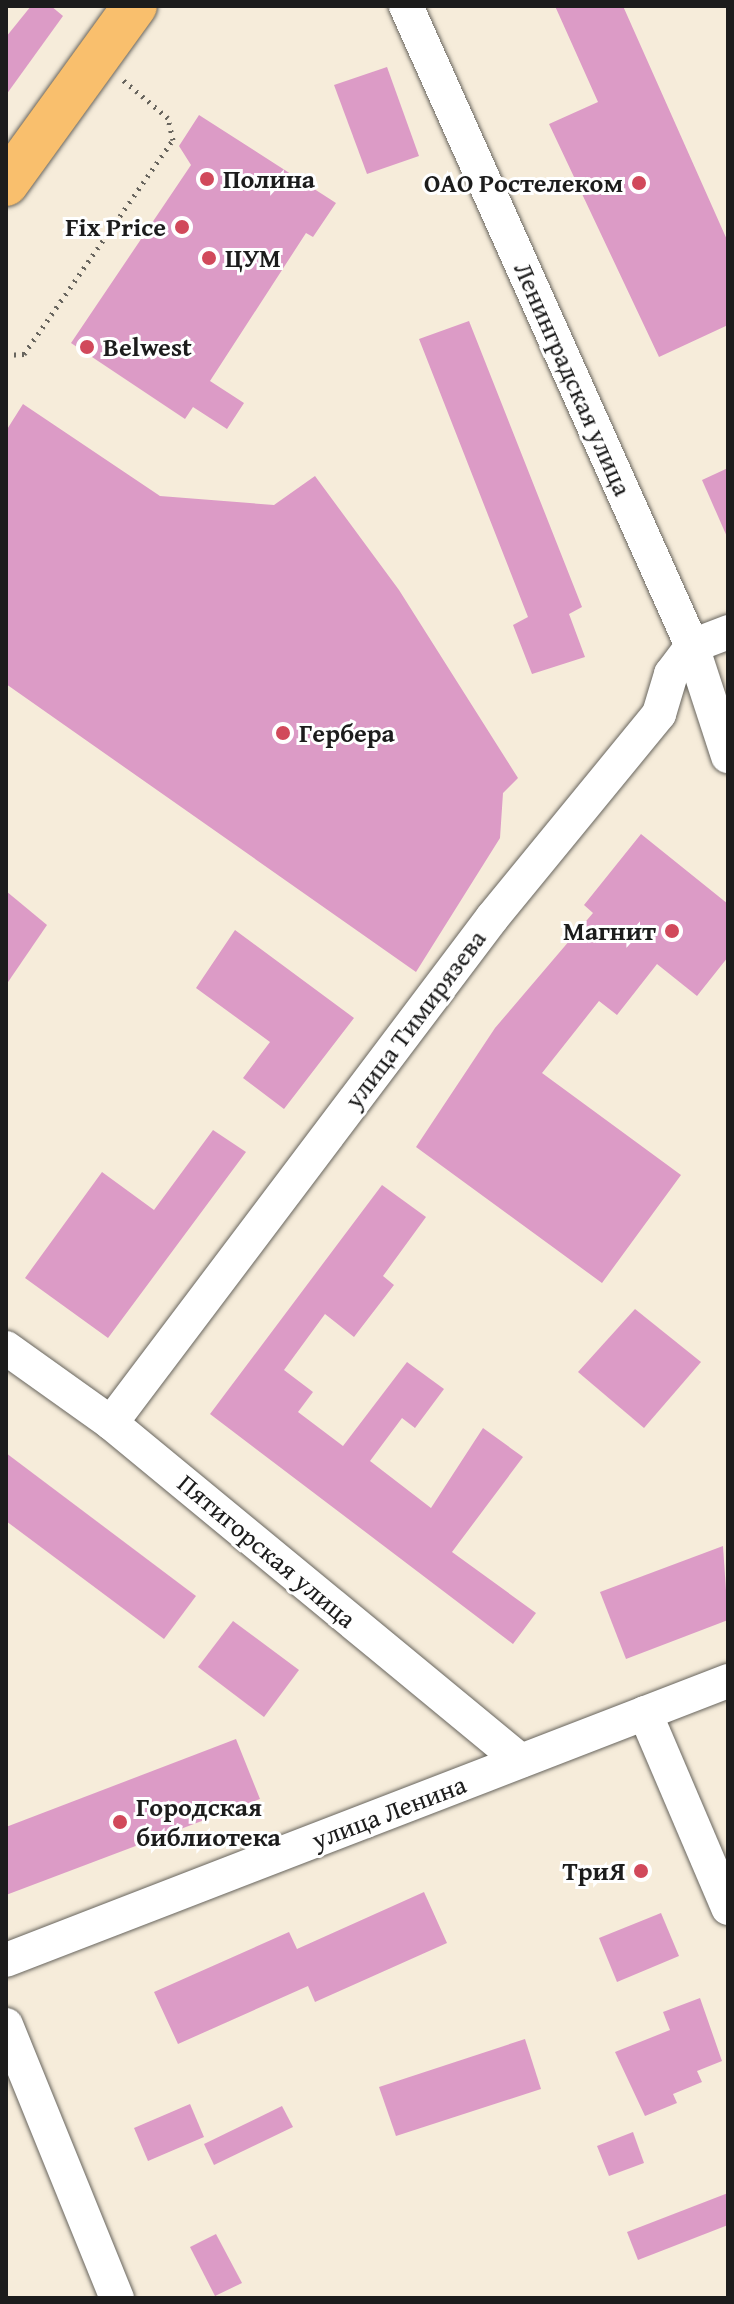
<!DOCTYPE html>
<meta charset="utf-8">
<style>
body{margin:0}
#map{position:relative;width:734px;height:2304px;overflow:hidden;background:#f6ecda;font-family:"Gentium Book Plus",serif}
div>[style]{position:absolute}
.building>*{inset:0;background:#dc9bc6}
.path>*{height:5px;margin-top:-2.5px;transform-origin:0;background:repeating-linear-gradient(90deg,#68655e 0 2px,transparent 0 8px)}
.roads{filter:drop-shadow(0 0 2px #68655e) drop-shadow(0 0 2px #68655e)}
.street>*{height:34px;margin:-17px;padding:0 17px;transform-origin:17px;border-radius:17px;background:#fff}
.primary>*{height:44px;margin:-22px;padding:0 22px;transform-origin:22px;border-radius:22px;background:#f9bf6d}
.dots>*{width:22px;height:22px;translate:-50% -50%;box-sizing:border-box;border:4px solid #fff;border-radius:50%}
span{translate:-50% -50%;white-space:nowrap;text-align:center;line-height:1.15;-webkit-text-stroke:6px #fff;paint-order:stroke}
.poi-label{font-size:26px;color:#1c1c1c;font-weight:700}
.left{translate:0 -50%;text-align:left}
.right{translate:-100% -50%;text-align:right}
.street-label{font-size:26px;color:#1c1c1c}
.frame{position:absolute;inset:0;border:8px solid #1c1c1c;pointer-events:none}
</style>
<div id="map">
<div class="building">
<div style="clip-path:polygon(31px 6px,51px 6px,63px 16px,6px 95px,6px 37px)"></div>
<div style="clip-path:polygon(555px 6px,623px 6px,728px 242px,728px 325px,659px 357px,549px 124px,598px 102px)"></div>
<div style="clip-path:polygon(387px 67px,419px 156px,367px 174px,334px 85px)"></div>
<div style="clip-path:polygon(199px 115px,336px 203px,313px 237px,306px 233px,210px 381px,244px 403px,227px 429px,193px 407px,185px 419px,71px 343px,191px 165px,179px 146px)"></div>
<div style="clip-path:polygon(469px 321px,582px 607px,569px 614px,585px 657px,532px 674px,513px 625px,528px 617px,419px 339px)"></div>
<div style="clip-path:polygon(23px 404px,160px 496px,274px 505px,315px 476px,399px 590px,518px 778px,503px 793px,500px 838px,416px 972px,6px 684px,6px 431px)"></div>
<div style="clip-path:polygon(728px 468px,728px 539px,702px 480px)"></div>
<div style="clip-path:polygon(641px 834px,728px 904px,728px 957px,697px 996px,657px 964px,617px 1015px,599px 1001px,542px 1073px,681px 1175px,602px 1283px,416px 1147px,495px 1028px,593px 913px,584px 905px)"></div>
<div style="clip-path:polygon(6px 891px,47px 925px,6px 985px)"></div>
<div style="clip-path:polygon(235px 930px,354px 1018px,284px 1109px,243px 1078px,270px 1042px,196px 988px)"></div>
<div style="clip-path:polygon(213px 1130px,246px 1152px,108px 1338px,25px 1278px,102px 1172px,154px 1210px)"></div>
<div style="clip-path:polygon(382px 1185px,426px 1217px,383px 1276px,394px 1285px,354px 1337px,325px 1314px,284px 1370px,313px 1392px,298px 1412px,343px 1446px,407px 1362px,444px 1389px,415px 1428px,402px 1418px,370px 1461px,431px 1508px,483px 1428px,523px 1457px,452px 1552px,536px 1613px,513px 1644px,210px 1414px)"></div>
<div style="clip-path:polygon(635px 1309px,701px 1362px,644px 1428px,578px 1372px)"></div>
<div style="clip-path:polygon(6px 1453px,196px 1596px,164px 1639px,6px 1521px)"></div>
<div style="clip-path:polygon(723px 1546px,728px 1620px,626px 1659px,600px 1592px)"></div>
<div style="clip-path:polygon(233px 1621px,299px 1670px,264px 1717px,198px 1667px)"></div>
<div style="clip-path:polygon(236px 1739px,260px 1799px,6px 1895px,6px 1827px)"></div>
<div style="clip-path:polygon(424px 1892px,447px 1943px,315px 2002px,308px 1986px,178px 2044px,154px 1992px,289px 1932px,297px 1949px)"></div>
<div style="clip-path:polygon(661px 1913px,679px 1956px,617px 1982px,599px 1938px)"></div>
<div style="clip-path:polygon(700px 1998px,722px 2061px,697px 2071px,702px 2082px,673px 2094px,677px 2103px,645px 2116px,615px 2052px,670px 2030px,663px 2012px)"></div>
<div style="clip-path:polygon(525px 2039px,541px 2089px,396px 2136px,379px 2087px)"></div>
<div style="clip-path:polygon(190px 2104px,204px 2137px,148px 2161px,134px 2128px)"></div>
<div style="clip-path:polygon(282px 2106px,293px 2127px,214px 2165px,204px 2144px)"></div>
<div style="clip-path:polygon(633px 2132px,644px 2163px,609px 2176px,597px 2146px)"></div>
<div style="clip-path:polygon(728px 2193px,728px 2225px,638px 2260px,627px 2232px)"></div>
<div style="clip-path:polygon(216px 2234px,242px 2283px,215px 2296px,190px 2247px)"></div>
</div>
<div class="path">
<div style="left:6px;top:355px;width:18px;rotate:-3deg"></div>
<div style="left:24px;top:354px;width:261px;rotate:-55.2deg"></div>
<div style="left:173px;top:140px;width:23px;rotate:-103deg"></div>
<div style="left:168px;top:118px;width:59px;rotate:-139.8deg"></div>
</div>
<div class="roads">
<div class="street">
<div style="left:406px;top:6px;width:701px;rotate:65.92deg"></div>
<div style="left:692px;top:646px;width:116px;rotate:71.9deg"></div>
<div style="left:6px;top:1348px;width:129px;rotate:35.5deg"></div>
<div style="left:111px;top:1423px;width:531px;rotate:39.5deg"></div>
<div style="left:111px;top:1423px;width:633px;rotate:-52.97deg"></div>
<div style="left:492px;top:918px;width:264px;rotate:-50.7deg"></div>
<div style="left:659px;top:714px;width:42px;rotate:-73.3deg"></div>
<div style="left:671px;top:674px;width:35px;rotate:-53deg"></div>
<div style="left:692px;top:646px;width:39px;rotate:-21deg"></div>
<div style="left:645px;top:1713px;width:212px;rotate:66.9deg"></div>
<div style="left:6px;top:1960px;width:774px;rotate:-21.13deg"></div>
<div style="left:6px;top:2025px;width:295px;rotate:67.9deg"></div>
</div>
<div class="primary">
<div style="left:6px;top:184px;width:220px;rotate:-54.1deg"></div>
</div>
</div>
<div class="dots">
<div style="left:207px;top:179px;background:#d1495b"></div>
<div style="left:639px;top:183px;background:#d1495b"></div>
<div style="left:182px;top:227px;background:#d1495b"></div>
<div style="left:209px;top:258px;background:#d1495b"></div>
<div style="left:87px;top:347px;background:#d1495b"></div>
<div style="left:283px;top:733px;background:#d1495b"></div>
<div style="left:672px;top:931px;background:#d1495b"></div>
<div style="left:120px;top:1822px;background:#d1495b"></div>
<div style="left:641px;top:1871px;background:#d1495b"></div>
</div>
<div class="poi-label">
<span class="left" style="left:223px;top:179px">Полина</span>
<span class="right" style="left:623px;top:183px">ОАО Ростелеком</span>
<span class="right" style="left:166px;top:227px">Fix Price</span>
<span class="left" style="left:225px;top:258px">ЦУМ</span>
<span class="left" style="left:103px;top:347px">Belwest</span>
<span class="left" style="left:299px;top:733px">Гербера</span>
<span class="right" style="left:656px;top:931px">Магнит</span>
<span class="left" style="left:136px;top:1822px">Городская<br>библиотека</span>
<span class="right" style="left:625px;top:1871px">ТриЯ</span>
</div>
<div class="street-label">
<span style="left:573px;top:379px;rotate:66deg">Ленинградская улица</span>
<span style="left:415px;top:1019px;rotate:-53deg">улица Тимирязева</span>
<span style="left:267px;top:1551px;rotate:40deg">Пятигорская улица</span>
<span style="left:389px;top:1812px;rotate:-21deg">улица Ленина</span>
</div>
<div class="frame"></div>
</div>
